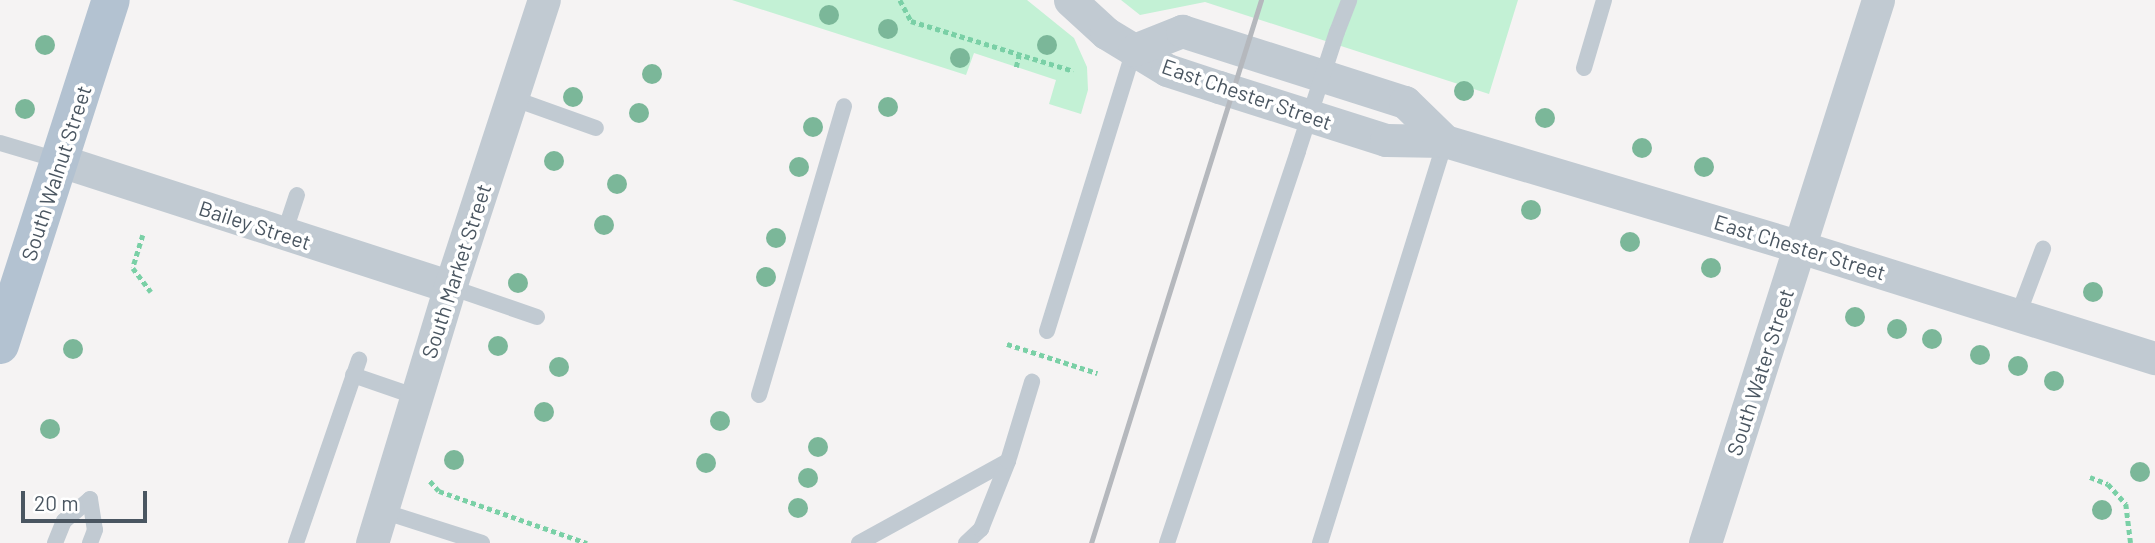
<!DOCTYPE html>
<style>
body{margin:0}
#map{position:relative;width:2155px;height:543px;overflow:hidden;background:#f5f3f3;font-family:Barlow,sans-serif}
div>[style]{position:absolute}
.green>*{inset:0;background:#c3f1d5}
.path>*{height:4.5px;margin-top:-2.25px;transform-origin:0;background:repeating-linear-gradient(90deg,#7ad0a6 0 5px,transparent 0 8.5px)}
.lane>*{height:16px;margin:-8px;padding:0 8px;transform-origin:8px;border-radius:8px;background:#c1cad2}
.street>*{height:33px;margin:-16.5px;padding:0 16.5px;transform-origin:16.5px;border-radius:16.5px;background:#c1cad2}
.primary>*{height:38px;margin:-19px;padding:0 19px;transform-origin:19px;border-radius:19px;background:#b3c2d1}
.rail>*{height:5px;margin:-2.5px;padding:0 2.5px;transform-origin:2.5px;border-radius:2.5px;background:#b5b8bd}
.path-bridge>*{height:4.5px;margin-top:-2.25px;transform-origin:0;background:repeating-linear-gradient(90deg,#7ad0a6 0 5px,transparent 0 8.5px)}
.lane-bridge>*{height:16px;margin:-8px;padding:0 8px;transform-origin:8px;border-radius:8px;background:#c1cad2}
.trees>*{width:20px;height:20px;margin:-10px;border-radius:50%;background:#7bb799}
span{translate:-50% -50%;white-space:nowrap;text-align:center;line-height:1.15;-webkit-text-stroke:7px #fff;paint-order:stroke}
.street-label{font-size:21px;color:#4a5661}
.scale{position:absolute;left:21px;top:491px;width:126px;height:32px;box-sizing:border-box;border:4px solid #4a5661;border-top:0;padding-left:9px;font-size:21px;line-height:24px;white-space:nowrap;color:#4a5661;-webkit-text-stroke:5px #fff;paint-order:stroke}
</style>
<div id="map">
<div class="green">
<div style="clip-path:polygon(732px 0,1027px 0,1074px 38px,1087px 67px,1088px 90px,1081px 114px,1049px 104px,1056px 80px,974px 53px,966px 75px)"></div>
<div style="clip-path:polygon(1121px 0,1518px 0,1489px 94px,1205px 2px,1140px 15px)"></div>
</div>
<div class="path">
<div style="left:900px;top:0;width:24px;rotate:62deg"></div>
<div style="left:911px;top:21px;width:170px;rotate:17.1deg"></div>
<div style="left:1016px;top:67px;width:12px;rotate:-76deg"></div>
<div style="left:143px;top:235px;width:34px;rotate:107deg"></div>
<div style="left:133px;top:268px;width:30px;rotate:53deg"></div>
<div style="left:2090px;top:477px;width:19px;rotate:21deg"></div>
<div style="left:2108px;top:484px;width:27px;rotate:48deg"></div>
<div style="left:2126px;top:504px;width:39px;rotate:83deg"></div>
<div style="left:430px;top:481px;width:13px;rotate:48deg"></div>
<div style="left:439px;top:491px;width:157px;rotate:19.4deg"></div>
</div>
<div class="lane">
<div style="left:1337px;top:32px;width:34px;rotate:-69deg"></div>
<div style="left:1584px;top:68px;width:71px;rotate:-73.6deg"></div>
<div style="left:512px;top:98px;width:89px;rotate:19.7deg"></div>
<div style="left:0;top:143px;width:64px;rotate:16.4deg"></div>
<div style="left:284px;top:234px;width:41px;rotate:-71.6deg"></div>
<div style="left:450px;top:287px;width:92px;rotate:19deg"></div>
<div style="left:2018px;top:315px;width:71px;rotate:-69.3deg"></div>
<div style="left:1047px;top:331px;width:294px;rotate:-72.8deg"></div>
<div style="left:353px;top:375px;width:68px;rotate:19deg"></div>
<div style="left:759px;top:395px;width:301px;rotate:-73.6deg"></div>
<div style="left:382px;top:511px;width:105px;rotate:17.7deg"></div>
<div style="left:55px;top:543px;width:24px;rotate:-68deg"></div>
<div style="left:64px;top:521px;width:34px;rotate:-40deg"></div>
<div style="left:90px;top:499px;width:31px;rotate:81deg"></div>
<div style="left:95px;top:530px;width:14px;rotate:111deg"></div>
<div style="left:296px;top:543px;width:194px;rotate:-71deg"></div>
<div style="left:859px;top:543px;width:170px;rotate:-28.8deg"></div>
<div style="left:966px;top:543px;width:21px;rotate:-43deg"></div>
<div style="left:981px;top:529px;width:73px;rotate:-68.3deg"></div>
<div style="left:1008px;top:461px;width:83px;rotate:-73.1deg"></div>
<div style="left:1167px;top:543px;width:413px;rotate:-71.5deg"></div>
<div style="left:1320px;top:543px;width:421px;rotate:-72.7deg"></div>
</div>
<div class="street">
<div style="left:1070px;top:0;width:49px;rotate:42.5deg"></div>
<div style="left:1106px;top:33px;width:71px;rotate:31.2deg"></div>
<div style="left:1167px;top:70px;width:55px;rotate:18.1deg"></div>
<div style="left:1219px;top:87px;width:175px;rotate:17.6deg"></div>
<div style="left:1386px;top:140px;width:59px;rotate:1deg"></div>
<div style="left:1445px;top:141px;width:370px;rotate:16.6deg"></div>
<div style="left:1800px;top:247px;width:372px;rotate:17.4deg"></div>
<div style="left:1134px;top:50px;width:52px;rotate:-21.6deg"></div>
<div style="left:1182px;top:31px;width:234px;rotate:17.7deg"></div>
<div style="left:1405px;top:102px;width:56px;rotate:44.3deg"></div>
<div style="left:61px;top:161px;width:409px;rotate:17.9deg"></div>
<div style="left:372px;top:543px;width:268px;rotate:-73.1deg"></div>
<div style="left:450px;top:287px;width:302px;rotate:-71.9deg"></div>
<div style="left:1705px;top:543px;width:570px;rotate:-72.33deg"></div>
</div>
<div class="primary">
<div style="left:0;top:345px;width:362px;rotate:-72.2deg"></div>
</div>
<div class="rail">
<div style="left:1091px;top:543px;width:569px;rotate:-72.62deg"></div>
</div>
<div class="path-bridge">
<div style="left:1007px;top:344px;width:95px;rotate:17.9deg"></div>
</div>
<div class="lane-bridge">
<div style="left:1298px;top:151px;width:125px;rotate:-71.9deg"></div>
</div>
<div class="trees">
<div style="left:829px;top:15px"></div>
<div style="left:888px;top:29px"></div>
<div style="left:45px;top:45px"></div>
<div style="left:1047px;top:45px"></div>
<div style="left:960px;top:58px"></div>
<div style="left:652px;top:74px"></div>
<div style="left:1464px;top:91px"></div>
<div style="left:573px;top:97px"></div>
<div style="left:888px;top:107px"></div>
<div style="left:25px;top:109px"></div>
<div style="left:639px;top:113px"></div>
<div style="left:1545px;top:118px"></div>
<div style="left:813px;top:127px"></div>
<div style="left:1642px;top:148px"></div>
<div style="left:554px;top:161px"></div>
<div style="left:799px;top:167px"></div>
<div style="left:1704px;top:167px"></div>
<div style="left:617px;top:184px"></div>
<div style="left:1531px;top:210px"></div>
<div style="left:604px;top:225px"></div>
<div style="left:776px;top:238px"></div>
<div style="left:1630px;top:242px"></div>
<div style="left:1711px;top:268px"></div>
<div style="left:766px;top:277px"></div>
<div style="left:518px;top:283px"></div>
<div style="left:2093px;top:292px"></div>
<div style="left:1855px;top:317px"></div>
<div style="left:1897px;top:329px"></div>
<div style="left:1932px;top:339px"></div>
<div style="left:498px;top:346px"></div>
<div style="left:73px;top:349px"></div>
<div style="left:1980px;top:355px"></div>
<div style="left:2018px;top:366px"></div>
<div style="left:559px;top:367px"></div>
<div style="left:2054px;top:381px"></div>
<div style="left:544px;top:412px"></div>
<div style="left:720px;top:421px"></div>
<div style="left:50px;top:429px"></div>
<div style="left:818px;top:447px"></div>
<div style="left:454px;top:460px"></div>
<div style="left:706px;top:463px"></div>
<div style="left:2140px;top:472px"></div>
<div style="left:808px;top:478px"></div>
<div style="left:798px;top:508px"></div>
<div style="left:2102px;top:510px"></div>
</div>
<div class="street-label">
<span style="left:1247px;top:94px;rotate:19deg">East Chester Street</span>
<span style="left:56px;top:173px;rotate:-72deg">South Walnut Street</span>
<span style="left:255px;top:225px;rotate:18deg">Bailey Street</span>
<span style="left:1800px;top:247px;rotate:17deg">East Chester Street</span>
<span style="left:456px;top:271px;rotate:-72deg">South Market Street</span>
<span style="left:1760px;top:372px;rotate:-72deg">South Water Street</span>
</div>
<div class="scale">20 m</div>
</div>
